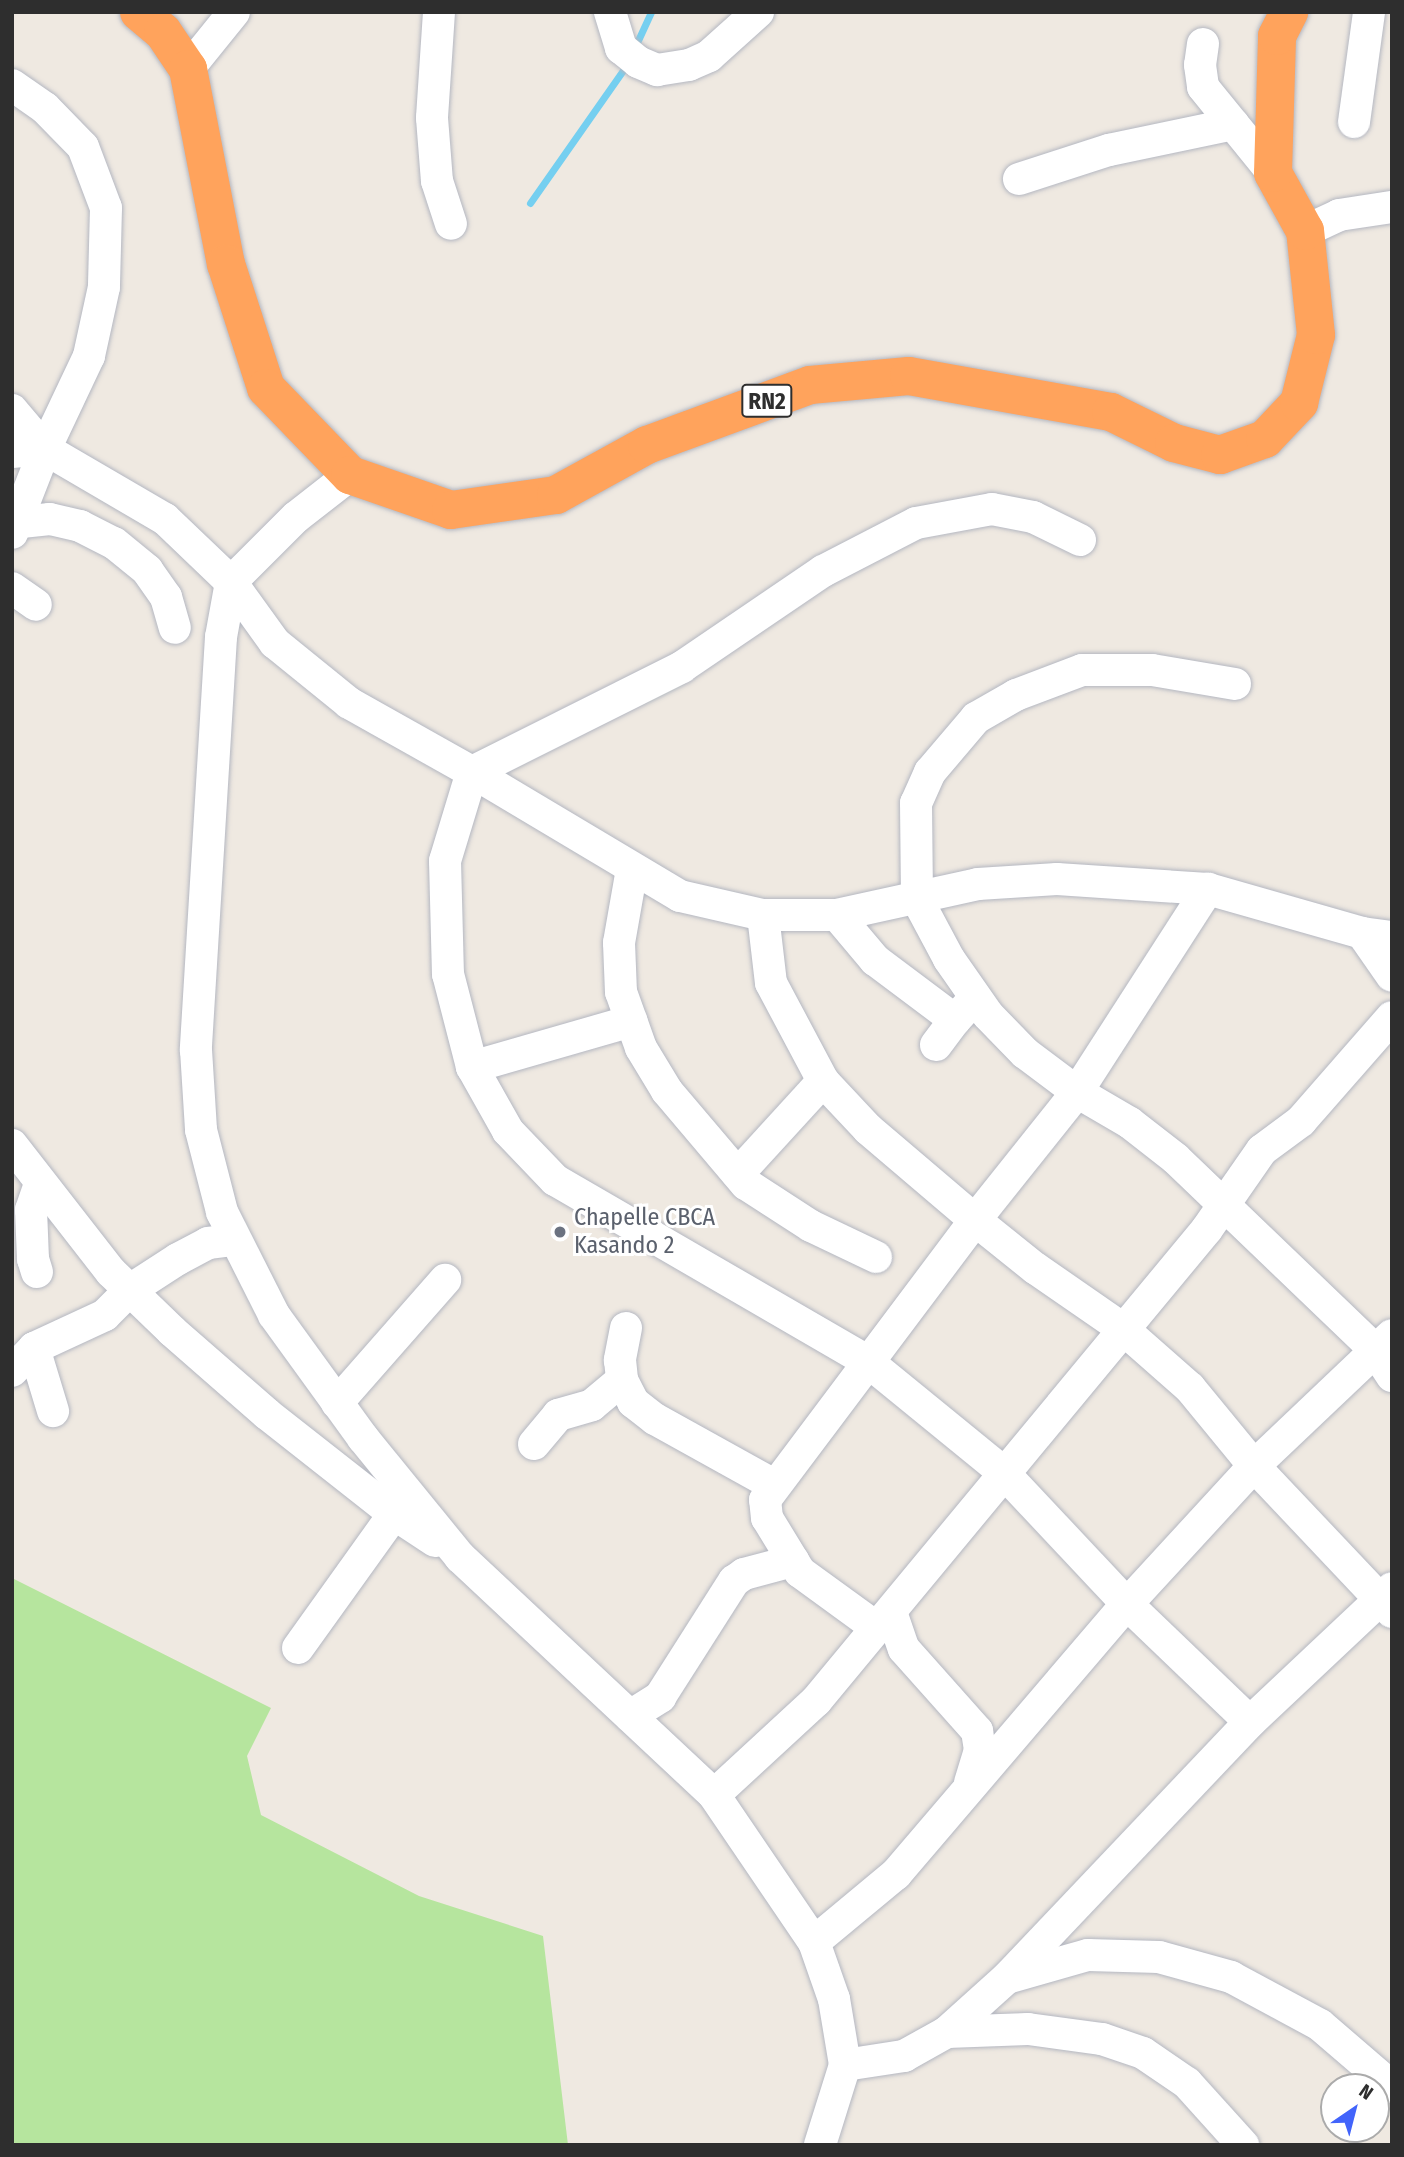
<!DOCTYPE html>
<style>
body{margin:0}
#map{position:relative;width:1404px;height:2157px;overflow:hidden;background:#efe9e1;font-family:"Fira Sans Condensed",sans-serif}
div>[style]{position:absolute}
.green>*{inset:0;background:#b6e59e}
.stream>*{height:7px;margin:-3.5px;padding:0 3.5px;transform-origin:3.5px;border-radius:3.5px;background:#75cff0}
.roads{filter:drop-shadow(0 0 2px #b4b7c1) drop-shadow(0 0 2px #b4b7c1)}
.minor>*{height:32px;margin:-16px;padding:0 16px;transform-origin:16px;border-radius:16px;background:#fff}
.highway>*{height:38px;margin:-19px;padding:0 19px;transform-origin:19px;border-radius:19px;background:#ffa35c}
.dots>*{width:19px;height:19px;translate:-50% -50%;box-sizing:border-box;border:4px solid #fff;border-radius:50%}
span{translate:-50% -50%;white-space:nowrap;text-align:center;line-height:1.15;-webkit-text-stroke:6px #fff;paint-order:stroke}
.shield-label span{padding:2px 5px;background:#fff;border:2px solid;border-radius:5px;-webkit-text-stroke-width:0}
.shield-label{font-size:23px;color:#2e2e2e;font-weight:700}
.worship-label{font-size:24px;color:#5b616d}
.left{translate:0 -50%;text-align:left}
.frame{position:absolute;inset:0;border:14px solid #2e2e2e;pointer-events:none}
.north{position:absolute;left:1320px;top:2073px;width:70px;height:70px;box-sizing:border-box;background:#fff;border:2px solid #ababab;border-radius:50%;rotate:35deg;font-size:19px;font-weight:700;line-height:28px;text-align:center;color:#2e2e2e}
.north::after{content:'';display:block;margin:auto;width:24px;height:32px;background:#4264fb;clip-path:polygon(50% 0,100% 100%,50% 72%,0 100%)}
</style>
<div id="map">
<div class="green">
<div style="clip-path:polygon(12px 1578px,271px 1708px,247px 1756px,261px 1815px,419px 1896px,543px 1936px,568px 2145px,12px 2145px)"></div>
</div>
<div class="stream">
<div style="left:634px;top:49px;width:41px;rotate:-65.3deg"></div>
<div style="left:530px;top:203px;width:171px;rotate:-55deg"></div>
</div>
<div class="roads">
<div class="minor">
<div style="left:439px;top:12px;width:106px;rotate:93.8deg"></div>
<div style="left:432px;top:118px;width:63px;rotate:85.5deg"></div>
<div style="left:437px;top:181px;width:45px;rotate:72deg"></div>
<div style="left:610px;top:12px;width:38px;rotate:73deg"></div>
<div style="left:621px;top:48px;width:22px;rotate:39deg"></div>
<div style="left:638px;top:62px;width:21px;rotate:23deg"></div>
<div style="left:657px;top:70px;width:32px;rotate:-9deg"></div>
<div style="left:689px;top:65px;width:22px;rotate:-24deg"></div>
<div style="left:709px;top:56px;width:66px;rotate:-41.9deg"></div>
<div style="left:1203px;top:44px;width:21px;rotate:98deg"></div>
<div style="left:1200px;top:65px;width:22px;rotate:82deg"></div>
<div style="left:1203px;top:87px;width:111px;rotate:50.9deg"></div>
<div style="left:188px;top:69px;width:73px;rotate:-51.1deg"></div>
<div style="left:12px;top:85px;width:40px;rotate:34.9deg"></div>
<div style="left:45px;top:108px;width:54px;rotate:45.7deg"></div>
<div style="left:83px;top:147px;width:65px;rotate:69.3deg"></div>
<div style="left:106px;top:208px;width:79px;rotate:91.5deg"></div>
<div style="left:104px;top:287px;width:71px;rotate:102.3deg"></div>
<div style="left:89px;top:356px;width:103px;rotate:115.3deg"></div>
<div style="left:45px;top:449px;width:90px;rotate:111.4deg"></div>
<div style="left:1354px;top:122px;width:111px;rotate:-82.2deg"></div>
<div style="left:1019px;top:179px;width:95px;rotate:-17.9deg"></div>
<div style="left:1109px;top:150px;width:127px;rotate:-11.8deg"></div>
<div style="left:1305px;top:231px;width:38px;rotate:-25deg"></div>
<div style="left:1339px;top:215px;width:54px;rotate:-8.6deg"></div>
<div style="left:12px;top:410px;width:51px;rotate:49.8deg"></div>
<div style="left:45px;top:449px;width:139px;rotate:30.3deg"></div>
<div style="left:165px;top:519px;width:91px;rotate:43.7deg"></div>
<div style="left:231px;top:582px;width:75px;rotate:54.2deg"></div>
<div style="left:275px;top:643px;width:95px;rotate:39deg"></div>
<div style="left:349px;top:703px;width:141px;rotate:29.3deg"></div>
<div style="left:472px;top:772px;width:242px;rotate:30.8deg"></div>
<div style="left:680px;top:896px;width:85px;rotate:12.9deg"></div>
<div style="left:763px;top:915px;width:74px"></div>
<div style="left:837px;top:915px;width:144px;rotate:-12.4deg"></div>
<div style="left:978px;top:884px;width:79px;rotate:-3.6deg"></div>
<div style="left:1057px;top:879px;width:151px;rotate:3.8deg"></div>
<div style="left:1208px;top:889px;width:160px;rotate:15.9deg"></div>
<div style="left:1362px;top:933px;width:30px;rotate:8deg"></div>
<div style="left:12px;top:452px;width:33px;rotate:-5deg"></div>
<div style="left:350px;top:475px;width:68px;rotate:142.1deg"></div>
<div style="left:296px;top:517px;width:92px;rotate:135deg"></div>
<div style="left:231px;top:582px;width:56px;rotate:100.3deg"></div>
<div style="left:221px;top:637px;width:414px;rotate:93.5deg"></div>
<div style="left:196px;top:1050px;width:80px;rotate:86.4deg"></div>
<div style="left:201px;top:1130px;width:85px;rotate:75.6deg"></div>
<div style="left:222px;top:1212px;width:115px;rotate:63.2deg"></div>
<div style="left:274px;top:1315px;width:152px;rotate:54.1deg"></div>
<div style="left:363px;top:1438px;width:154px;rotate:50.8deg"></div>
<div style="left:460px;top:1557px;width:348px;rotate:43.1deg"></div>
<div style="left:714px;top:1795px;width:178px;rotate:55.8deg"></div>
<div style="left:814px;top:1942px;width:60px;rotate:70.7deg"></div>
<div style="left:834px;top:1999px;width:67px;rotate:80.5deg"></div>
<div style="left:845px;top:2065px;width:84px;rotate:107.4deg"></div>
<div style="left:12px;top:523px;width:38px;rotate:-6deg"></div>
<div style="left:50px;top:519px;width:31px;rotate:13deg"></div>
<div style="left:80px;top:526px;width:38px;rotate:27deg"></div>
<div style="left:114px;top:543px;width:43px;rotate:39.3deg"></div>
<div style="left:147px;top:570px;width:33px;rotate:55deg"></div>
<div style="left:166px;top:597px;width:32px;rotate:74deg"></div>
<div style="left:1080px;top:540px;width:52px;rotate:-153.9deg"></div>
<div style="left:1033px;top:517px;width:42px;rotate:-169deg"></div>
<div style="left:992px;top:509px;width:77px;rotate:169.6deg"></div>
<div style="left:916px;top:523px;width:105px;rotate:152.7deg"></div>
<div style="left:823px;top:571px;width:171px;rotate:145.8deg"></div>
<div style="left:682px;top:667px;width:235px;rotate:153.4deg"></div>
<div style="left:472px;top:772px;width:93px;rotate:106.9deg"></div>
<div style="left:445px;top:861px;width:113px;rotate:88.5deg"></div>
<div style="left:448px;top:974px;width:96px;rotate:75.5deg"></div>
<div style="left:472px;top:1067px;width:73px;rotate:60.6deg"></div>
<div style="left:508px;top:1131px;width:68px;rotate:46.2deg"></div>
<div style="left:555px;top:1180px;width:361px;rotate:30.1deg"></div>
<div style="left:867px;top:1361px;width:176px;rotate:39.2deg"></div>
<div style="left:1003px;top:1472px;width:181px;rotate:46.8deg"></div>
<div style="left:1127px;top:1604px;width:170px;rotate:43.8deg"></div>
<div style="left:12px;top:588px;width:29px;rotate:35deg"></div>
<div style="left:1235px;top:684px;width:84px;rotate:-170.4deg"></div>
<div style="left:1152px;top:670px;width:70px;rotate:180deg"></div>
<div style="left:1082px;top:670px;width:71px;rotate:159.3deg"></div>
<div style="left:1016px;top:695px;width:46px;rotate:150.1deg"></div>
<div style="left:976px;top:718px;width:71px;rotate:130.4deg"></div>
<div style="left:930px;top:772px;width:34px;rotate:114deg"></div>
<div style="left:916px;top:803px;width:96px;rotate:89.4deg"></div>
<div style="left:917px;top:899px;width:68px;rotate:61.9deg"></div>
<div style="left:949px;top:959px;width:68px;rotate:55.1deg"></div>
<div style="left:988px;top:1015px;width:53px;rotate:45.8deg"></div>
<div style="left:1025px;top:1053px;width:65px;rotate:36.9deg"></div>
<div style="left:1077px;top:1092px;width:61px;rotate:30.3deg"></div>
<div style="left:1130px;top:1123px;width:58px;rotate:38deg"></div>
<div style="left:1176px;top:1159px;width:276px;rotate:43.8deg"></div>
<div style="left:1375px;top:1350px;width:31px;rotate:57deg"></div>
<div style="left:632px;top:869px;width:75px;rotate:100deg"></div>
<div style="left:619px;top:943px;width:49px;rotate:87.7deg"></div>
<div style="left:621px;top:992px;width:59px;rotate:70.3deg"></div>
<div style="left:641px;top:1048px;width:50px;rotate:58.8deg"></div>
<div style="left:667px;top:1091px;width:122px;rotate:49.7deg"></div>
<div style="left:746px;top:1184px;width:77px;rotate:32.9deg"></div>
<div style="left:811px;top:1226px;width:72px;rotate:25.5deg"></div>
<div style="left:763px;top:915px;width:68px;rotate:83.3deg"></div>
<div style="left:771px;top:983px;width:111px;rotate:62deg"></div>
<div style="left:823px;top:1081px;width:66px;rotate:46.8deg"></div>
<div style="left:868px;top:1129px;width:140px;rotate:40.4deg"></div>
<div style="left:975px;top:1220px;width:77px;rotate:38.7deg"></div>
<div style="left:1035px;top:1268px;width:107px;rotate:34.7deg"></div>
<div style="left:1123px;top:1329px;width:89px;rotate:41.4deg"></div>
<div style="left:1190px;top:1388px;width:101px;rotate:50.6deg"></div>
<div style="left:1254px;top:1466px;width:201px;rotate:46.6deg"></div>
<div style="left:837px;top:915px;width:59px;rotate:49.8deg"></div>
<div style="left:875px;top:960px;width:100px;rotate:36.9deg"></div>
<div style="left:955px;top:1020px;width:30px;rotate:-48deg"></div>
<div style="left:1362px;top:933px;width:52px;rotate:55.1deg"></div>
<div style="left:936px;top:1045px;width:31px;rotate:-53deg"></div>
<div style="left:472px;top:1067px;width:166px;rotate:-16.1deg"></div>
<div style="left:12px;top:1145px;width:161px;rotate:52.1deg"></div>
<div style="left:111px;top:1272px;width:85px;rotate:44deg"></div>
<div style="left:172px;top:1331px;width:126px;rotate:41.1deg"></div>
<div style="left:267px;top:1414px;width:162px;rotate:38.2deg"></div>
<div style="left:394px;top:1514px;width:49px;rotate:33.4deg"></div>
<div style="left:738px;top:1174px;width:126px;rotate:-47.6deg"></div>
<div style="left:37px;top:1272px;width:14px;rotate:-107deg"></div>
<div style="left:33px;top:1259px;width:49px;rotate:-92.3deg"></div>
<div style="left:31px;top:1210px;width:28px;rotate:-71deg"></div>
<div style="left:626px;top:1328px;width:33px;rotate:101deg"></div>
<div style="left:620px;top:1360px;width:20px;rotate:84deg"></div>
<div style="left:622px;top:1380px;width:25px;rotate:63deg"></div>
<div style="left:633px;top:1402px;width:28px;rotate:38deg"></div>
<div style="left:655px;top:1419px;width:136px;rotate:29deg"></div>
<div style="left:34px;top:1348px;width:66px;rotate:73.2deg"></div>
<div style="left:12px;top:1371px;width:32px;rotate:-46deg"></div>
<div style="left:34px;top:1348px;width:78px;rotate:-24.9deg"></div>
<div style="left:105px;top:1315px;width:35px;rotate:-45deg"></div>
<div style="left:130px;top:1290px;width:57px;rotate:-32.9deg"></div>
<div style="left:178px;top:1259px;width:34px;rotate:-28deg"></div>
<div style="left:208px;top:1243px;width:26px;rotate:-7deg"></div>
<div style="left:337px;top:1403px;width:164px;rotate:-48.7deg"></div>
<div style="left:534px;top:1444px;width:38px;rotate:-50deg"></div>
<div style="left:558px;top:1415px;width:35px;rotate:-16deg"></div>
<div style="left:592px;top:1405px;width:39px;rotate:-40deg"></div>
<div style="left:891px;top:1612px;width:39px;rotate:71deg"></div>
<div style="left:904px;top:1649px;width:110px;rotate:48.3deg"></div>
<div style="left:977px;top:1731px;width:19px;rotate:81deg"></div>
<div style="left:980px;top:1750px;width:34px;rotate:107deg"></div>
<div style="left:877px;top:1628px;width:95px;rotate:-144deg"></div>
<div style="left:800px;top:1572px;width:63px;rotate:-121.4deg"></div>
<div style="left:767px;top:1518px;width:18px;rotate:-96deg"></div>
<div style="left:765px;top:1500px;width:350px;rotate:-53.1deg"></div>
<div style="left:975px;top:1220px;width:164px;rotate:-51.4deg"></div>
<div style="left:1077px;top:1092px;width:242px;rotate:-57.2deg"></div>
<div style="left:298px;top:1648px;width:165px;rotate:-54.4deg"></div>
<div style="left:630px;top:1716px;width:36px;rotate:-32deg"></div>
<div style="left:660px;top:1697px;width:138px;rotate:-57.5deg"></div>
<div style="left:734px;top:1581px;width:12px;rotate:-35deg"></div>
<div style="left:744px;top:1574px;width:51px;rotate:-14.9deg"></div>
<div style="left:714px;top:1795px;width:139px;rotate:-42.7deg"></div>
<div style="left:816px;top:1701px;width:613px;rotate:-50.36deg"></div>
<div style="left:1207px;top:1229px;width:96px;rotate:-55.2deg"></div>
<div style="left:1262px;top:1150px;width:49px;rotate:-36.6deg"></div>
<div style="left:1301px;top:1121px;width:138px;rotate:-48.8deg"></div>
<div style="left:814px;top:1942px;width:107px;rotate:-39.7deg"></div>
<div style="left:896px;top:1874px;width:355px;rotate:-49.5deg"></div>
<div style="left:1127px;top:1604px;width:188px;rotate:-47.4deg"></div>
<div style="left:1254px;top:1466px;width:190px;rotate:-43.5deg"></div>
<div style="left:1010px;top:1977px;width:81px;rotate:-15.8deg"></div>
<div style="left:1088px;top:1955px;width:71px;rotate:1.6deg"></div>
<div style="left:1159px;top:1957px;width:75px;rotate:15.5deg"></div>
<div style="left:1231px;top:1977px;width:101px;rotate:28.3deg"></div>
<div style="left:1320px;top:2025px;width:95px;rotate:40.7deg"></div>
<div style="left:947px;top:2032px;width:81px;rotate:-2.1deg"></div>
<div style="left:1028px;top:2029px;width:75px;rotate:7.7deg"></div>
<div style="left:1102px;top:2039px;width:43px;rotate:18.9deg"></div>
<div style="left:1143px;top:2053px;width:53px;rotate:34.3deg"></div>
<div style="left:1187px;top:2083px;width:84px;rotate:47.9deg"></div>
<div style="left:845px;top:2065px;width:60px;rotate:-8.7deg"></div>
<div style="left:904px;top:2056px;width:49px;rotate:-29.2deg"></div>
<div style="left:947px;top:2032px;width:82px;rotate:-42deg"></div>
<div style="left:1008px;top:1977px;width:352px;rotate:-46.5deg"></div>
<div style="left:1250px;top:1722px;width:195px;rotate:-43.3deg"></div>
</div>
<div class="highway">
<div style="left:139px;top:12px;width:31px;rotate:40deg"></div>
<div style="left:163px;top:32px;width:45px;rotate:56deg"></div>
<div style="left:188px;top:69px;width:199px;rotate:79deg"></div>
<div style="left:226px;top:264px;width:130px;rotate:72.1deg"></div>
<div style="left:266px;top:388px;width:121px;rotate:46deg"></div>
<div style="left:350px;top:475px;width:107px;rotate:19.1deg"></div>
<div style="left:451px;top:510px;width:106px;rotate:-8.1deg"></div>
<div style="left:556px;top:495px;width:104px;rotate:-28.8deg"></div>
<div style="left:647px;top:445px;width:174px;rotate:-20.2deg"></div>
<div style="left:810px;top:385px;width:99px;rotate:-5.2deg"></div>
<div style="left:909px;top:376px;width:205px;rotate:10.1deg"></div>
<div style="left:1111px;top:412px;width:70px;rotate:26.2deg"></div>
<div style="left:1174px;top:443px;width:48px;rotate:14.6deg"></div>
<div style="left:1220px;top:455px;width:48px;rotate:-19.6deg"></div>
<div style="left:1265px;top:439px;width:50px;rotate:-46.6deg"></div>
<div style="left:1299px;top:403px;width:70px;rotate:-76deg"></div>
<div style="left:1316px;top:335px;width:105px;rotate:-96deg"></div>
<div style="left:1305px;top:231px;width:66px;rotate:-118.9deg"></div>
<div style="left:1273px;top:173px;width:137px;rotate:-88.3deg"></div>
<div style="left:1277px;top:36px;width:27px;rotate:-63deg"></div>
</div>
</div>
<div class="dots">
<div style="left:560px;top:1232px;background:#6b7280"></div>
</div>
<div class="shield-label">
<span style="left:767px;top:401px">RN2</span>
</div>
<div class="worship-label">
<span class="left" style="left:574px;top:1232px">Chapelle CBCA<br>Kasando 2</span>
</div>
<div class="frame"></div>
<div class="north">N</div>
</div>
